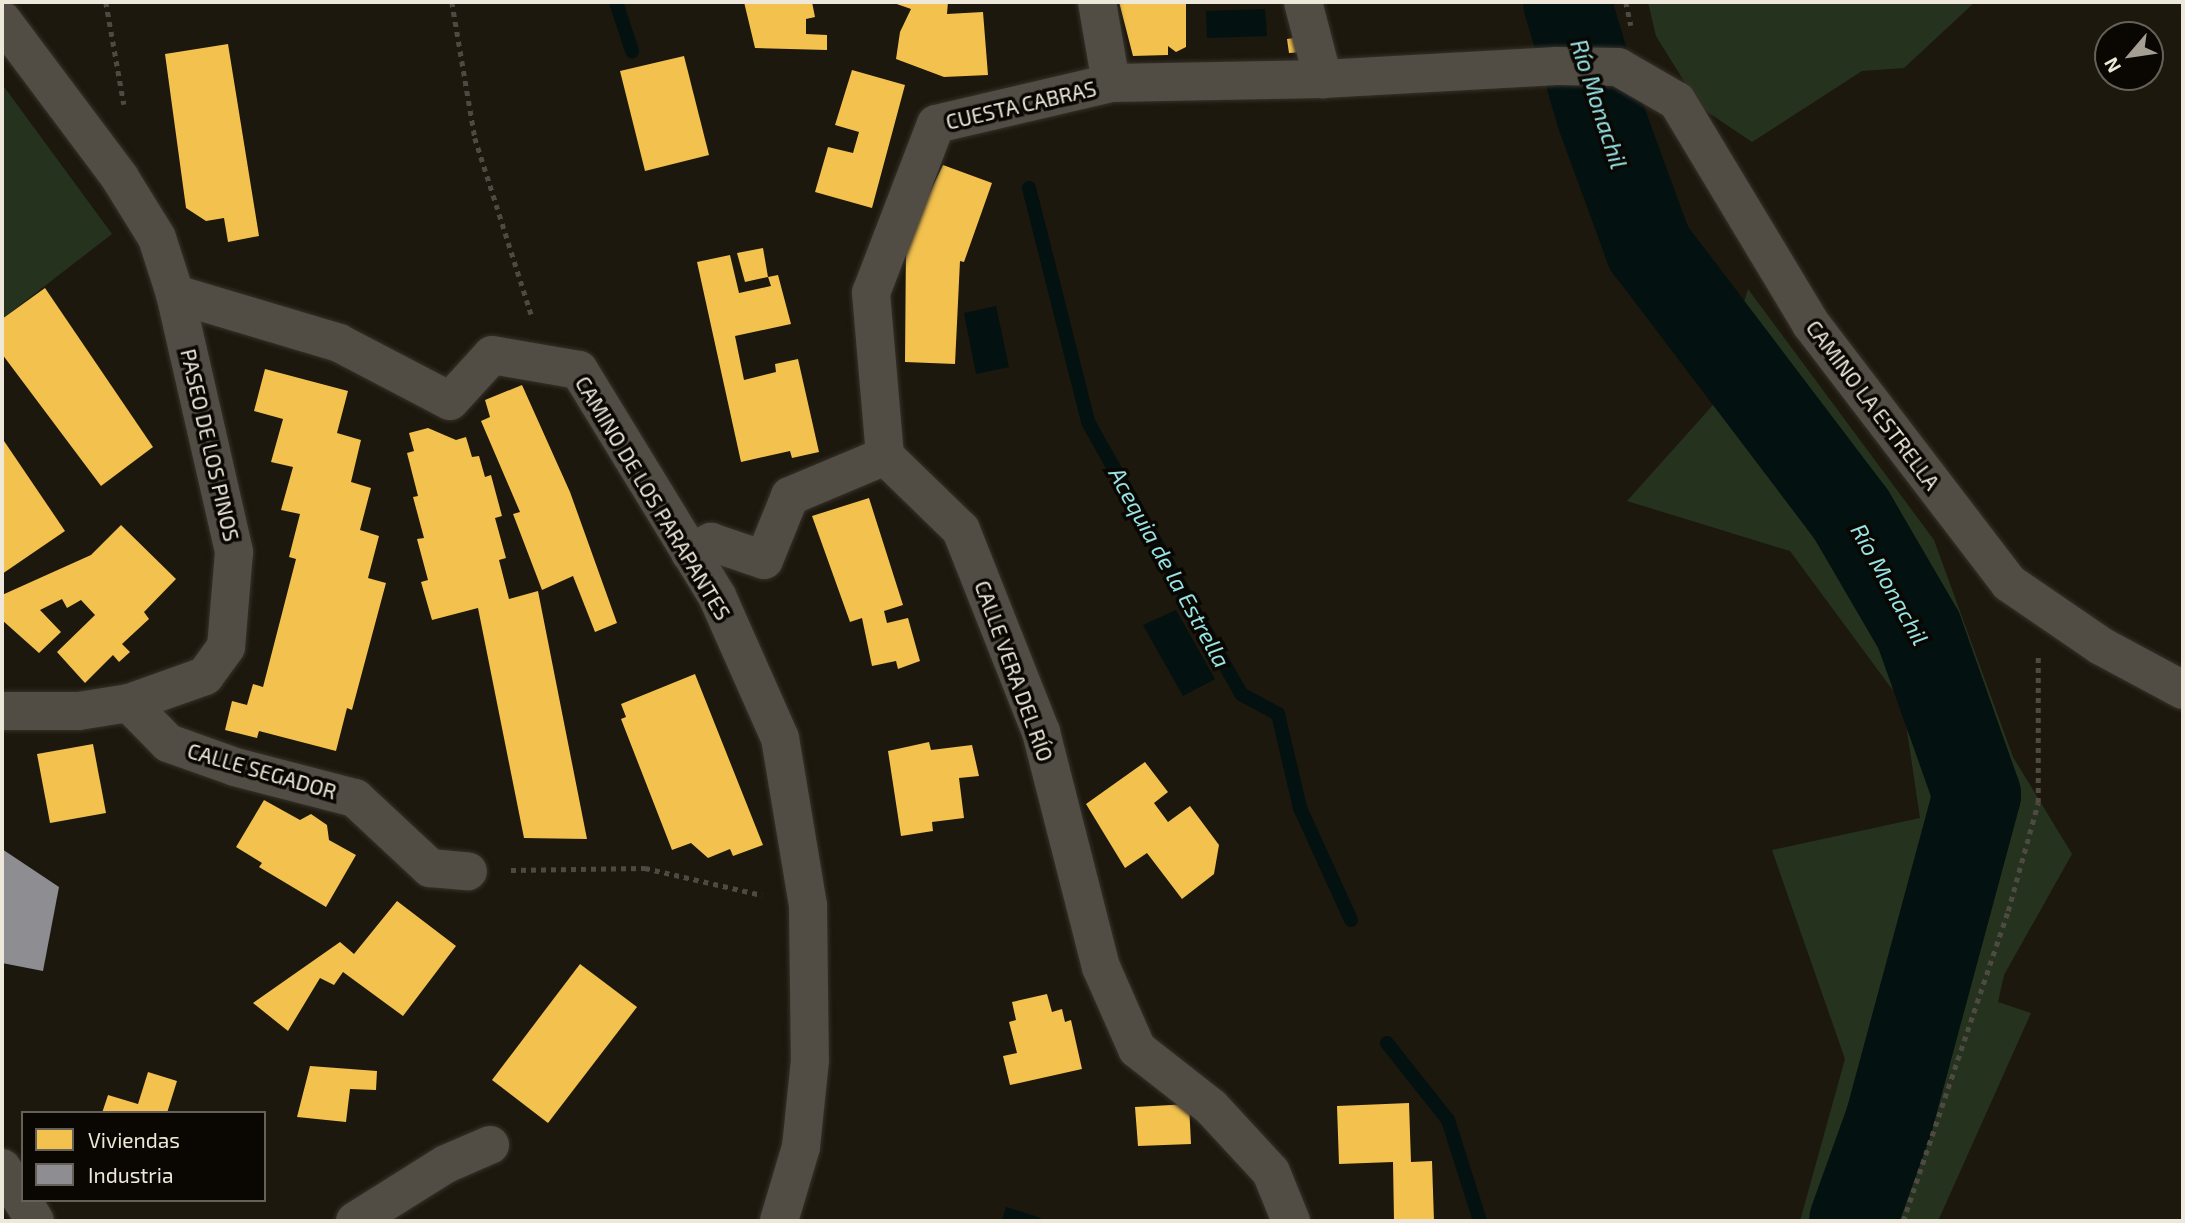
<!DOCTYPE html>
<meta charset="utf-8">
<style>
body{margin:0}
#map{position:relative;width:2185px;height:1223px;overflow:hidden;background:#1d180d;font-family:"Exo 2",sans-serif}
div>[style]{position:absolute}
.green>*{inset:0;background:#25331e}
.water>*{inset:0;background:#031111}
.homes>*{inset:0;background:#f2c14e}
.industry>*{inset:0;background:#8d8d92}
.stream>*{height:14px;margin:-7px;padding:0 7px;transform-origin:7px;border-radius:7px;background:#031111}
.river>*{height:88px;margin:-44px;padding:0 44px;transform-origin:44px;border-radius:44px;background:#031111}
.path>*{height:4.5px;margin-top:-2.25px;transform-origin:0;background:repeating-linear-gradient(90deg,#4e4a43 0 5px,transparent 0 10px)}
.roads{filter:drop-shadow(0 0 2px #35312a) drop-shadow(0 0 2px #35312a)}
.street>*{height:38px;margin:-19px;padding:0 19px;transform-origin:19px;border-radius:19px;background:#514d45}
span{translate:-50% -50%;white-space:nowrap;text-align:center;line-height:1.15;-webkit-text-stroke:7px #0a0702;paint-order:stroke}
.street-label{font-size:21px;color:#eee8db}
.water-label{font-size:23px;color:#97e4e7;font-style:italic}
.frame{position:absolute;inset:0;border:4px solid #eee8db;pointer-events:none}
.legend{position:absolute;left:21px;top:1111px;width:245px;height:91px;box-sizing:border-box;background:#0a0702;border:2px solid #656159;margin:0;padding:9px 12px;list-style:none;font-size:21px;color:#eee8db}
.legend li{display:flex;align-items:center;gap:14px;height:35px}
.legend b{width:35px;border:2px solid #656159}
.north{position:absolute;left:2094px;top:21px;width:70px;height:70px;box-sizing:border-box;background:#0a0702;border:2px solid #656159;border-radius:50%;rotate:241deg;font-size:19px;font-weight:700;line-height:28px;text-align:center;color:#eee8db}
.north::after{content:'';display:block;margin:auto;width:24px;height:32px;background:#a59f93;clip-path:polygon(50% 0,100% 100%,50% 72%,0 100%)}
</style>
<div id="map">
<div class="green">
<div style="clip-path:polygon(1648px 2px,1975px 2px,1904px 68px,1862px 71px,1752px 142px,1700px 107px,1656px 36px)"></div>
<div style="clip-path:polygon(2px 84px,112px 234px,2px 319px)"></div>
<div style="clip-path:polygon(1748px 289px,1934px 540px,2013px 757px,2072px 854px,2004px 975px,1998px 1002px,2031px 1013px,1938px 1221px,1800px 1221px,1845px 1059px,1772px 850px,1920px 818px,1903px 704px,1790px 551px,1627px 501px,1713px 405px)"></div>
</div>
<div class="water">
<div style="clip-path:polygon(1265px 9px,1267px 36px,1207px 38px,1206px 11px)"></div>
<div style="clip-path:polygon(996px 306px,1009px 367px,976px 374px,964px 313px)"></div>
<div style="clip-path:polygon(1176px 610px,1215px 679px,1183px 696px,1143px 625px)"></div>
<div style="clip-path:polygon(1006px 1207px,1041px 1218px,1040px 1221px,1002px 1221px)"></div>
</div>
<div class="homes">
<div style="clip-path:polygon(744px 2px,812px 2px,815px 17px,806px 19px,806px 34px,827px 35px,827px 50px,755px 48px)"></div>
<div style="clip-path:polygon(891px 2px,948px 2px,947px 14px,983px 12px,988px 75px,944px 77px,896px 59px,900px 32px,911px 9px)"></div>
<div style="clip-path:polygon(1119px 2px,1186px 2px,1186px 47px,1176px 52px,1168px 46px,1168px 55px,1133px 56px)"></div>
<div style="clip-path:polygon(1300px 37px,1303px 52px,1289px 53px,1287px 39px)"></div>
<div style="clip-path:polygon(228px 44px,259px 236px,228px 242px,224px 218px,206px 221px,186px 208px,165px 54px)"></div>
<div style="clip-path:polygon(684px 56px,709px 155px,645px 171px,620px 71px)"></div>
<div style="clip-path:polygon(852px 70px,905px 85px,872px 208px,815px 192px,828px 147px,853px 153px,859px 132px,835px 125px)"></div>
<div style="clip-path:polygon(943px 165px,992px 183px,964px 262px,960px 261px,955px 364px,905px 362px,906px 242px)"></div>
<div style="clip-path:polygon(763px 248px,768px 277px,778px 275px,791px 324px,735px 336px,744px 380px,776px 372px,775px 364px,798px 359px,819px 452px,792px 458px,790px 451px,741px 462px,697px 262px,730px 255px,739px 293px,771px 286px,768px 277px,745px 282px,737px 253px)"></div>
<div style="clip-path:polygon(45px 288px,153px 447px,101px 486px,2px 354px,2px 319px)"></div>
<div style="clip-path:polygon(265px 369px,348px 391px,337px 433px,361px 440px,351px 482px,371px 488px,360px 530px,379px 536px,368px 578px,386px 583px,352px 710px,347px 708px,336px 751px,259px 731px,257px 738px,225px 730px,232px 701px,247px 705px,253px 684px,263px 687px,296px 559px,289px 557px,300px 514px,281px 510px,293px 467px,271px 462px,283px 419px,254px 411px)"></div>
<div style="clip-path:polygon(522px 385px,570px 492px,617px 623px,595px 632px,573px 576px,542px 590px,513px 514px,520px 512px,481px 421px,490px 417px,485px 400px)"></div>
<div style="clip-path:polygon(428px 428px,456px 440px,466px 437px,472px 457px,479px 456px,485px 477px,491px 475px,502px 516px,495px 518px,506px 558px,499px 560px,509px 599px,538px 591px,587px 839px,524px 838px,478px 608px,432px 620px,421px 582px,428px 580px,417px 539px,424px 538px,413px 497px,418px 496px,407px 453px,414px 451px,409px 433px)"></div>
<div style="clip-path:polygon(2px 438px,65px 531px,2px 574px)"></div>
<div style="clip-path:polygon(869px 498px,903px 605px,884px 611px,887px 623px,908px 618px,920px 661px,898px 669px,896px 661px,872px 666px,862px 618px,850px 622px,812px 516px)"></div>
<div style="clip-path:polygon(121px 525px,176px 579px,144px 612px,149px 619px,122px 644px,130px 652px,119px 662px,113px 655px,85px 683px,57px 652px,95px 615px,81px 600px,67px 608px,62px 599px,40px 610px,61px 632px,39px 653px,2px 620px,2px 595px,91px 555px)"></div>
<div style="clip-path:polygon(695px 674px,763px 845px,733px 856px,730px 849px,708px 858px,691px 843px,672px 850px,621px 719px,626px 717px,621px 704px)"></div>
<div style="clip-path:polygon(929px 742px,931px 750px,972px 745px,979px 776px,959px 778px,964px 818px,932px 822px,933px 831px,901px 836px,888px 751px)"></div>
<div style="clip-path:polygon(93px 744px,106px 813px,50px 823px,37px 754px)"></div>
<div style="clip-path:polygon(1145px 762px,1168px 792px,1154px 803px,1168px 822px,1190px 806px,1219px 845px,1214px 874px,1182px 899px,1147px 853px,1125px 868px,1086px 804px)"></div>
<div style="clip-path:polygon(264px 800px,300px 820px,311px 814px,327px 825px,329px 840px,356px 855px,326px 907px,259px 867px,262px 863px,236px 847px)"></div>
<div style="clip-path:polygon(397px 901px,456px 946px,403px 1016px,343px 972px,334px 985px,320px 978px,288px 1031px,253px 1003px,340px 942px,354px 954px)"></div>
<div style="clip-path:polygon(580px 964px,637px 1007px,548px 1123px,492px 1080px)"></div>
<div style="clip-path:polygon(1047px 994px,1052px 1012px,1062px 1009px,1065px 1022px,1071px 1020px,1082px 1069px,1010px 1085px,1003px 1056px,1017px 1053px,1009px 1022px,1016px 1020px,1012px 1002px)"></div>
<div style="clip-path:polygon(310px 1066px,377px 1071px,376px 1090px,350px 1089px,346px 1122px,297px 1117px)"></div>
<div style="clip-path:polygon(148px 1072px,177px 1081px,167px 1113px,102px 1113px,108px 1095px,138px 1104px)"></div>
<div style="clip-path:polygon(1409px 1103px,1411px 1162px,1432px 1161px,1434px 1221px,1394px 1221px,1393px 1162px,1339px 1164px,1337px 1106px)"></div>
<div style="clip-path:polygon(1189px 1104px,1191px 1144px,1138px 1146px,1135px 1107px)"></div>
</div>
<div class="industry">
<div style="clip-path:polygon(2px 849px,59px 887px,43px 971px,2px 963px)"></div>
</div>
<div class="stream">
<div style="left:616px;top:2px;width:52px;rotate:71.9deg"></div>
<div style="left:1029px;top:188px;width:241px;rotate:75.8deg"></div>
<div style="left:1088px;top:422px;width:312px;rotate:60.6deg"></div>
<div style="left:1241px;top:694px;width:42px;rotate:28.4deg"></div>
<div style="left:1278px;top:714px;width:97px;rotate:76.8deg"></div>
<div style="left:1300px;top:808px;width:123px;rotate:65.5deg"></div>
<div style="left:1387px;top:1043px;width:98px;rotate:51.6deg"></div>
<div style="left:1448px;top:1120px;width:106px;rotate:72.4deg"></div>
</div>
<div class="river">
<div style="left:1567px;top:2px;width:120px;rotate:73.5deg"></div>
<div style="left:1601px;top:117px;width:140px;rotate:69.9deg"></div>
<div style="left:1649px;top:248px;width:334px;rotate:52.8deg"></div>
<div style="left:1851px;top:514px;width:135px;rotate:59.8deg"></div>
<div style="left:1919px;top:631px;width:174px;rotate:70.5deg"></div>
<div style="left:1977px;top:795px;width:338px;rotate:105.1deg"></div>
<div style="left:1889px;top:1121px;width:106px;rotate:109.8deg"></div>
</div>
<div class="path">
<div style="left:106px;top:2px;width:104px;rotate:80deg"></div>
<div style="left:452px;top:2px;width:138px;rotate:80.4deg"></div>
<div style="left:475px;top:138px;width:188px;rotate:72.3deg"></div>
<div style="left:1626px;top:2px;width:24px;rotate:78deg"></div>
<div style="left:511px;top:870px;width:134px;rotate:-0.9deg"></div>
<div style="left:645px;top:868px;width:120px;rotate:13deg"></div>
<div style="left:1903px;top:1221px;width:327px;rotate:-71.3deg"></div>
<div style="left:2008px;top:911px;width:112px;rotate:-74.5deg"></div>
<div style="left:2038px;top:803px;width:146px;rotate:-90deg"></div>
</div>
<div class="roads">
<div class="street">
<div style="left:1097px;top:2px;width:82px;rotate:80.2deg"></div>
<div style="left:1303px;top:2px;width:80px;rotate:75.4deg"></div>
<div style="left:2px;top:20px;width:197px;rotate:53.2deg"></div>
<div style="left:120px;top:178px;width:70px;rotate:58.3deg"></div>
<div style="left:157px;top:238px;width:59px;rotate:72.2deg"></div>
<div style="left:175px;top:294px;width:265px;rotate:77.1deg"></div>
<div style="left:234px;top:552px;width:95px;rotate:94.8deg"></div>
<div style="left:226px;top:647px;width:36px;rotate:126deg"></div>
<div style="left:205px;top:676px;width:81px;rotate:160.4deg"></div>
<div style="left:129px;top:703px;width:51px;rotate:170.9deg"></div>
<div style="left:79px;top:711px;width:77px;rotate:180deg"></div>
<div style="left:175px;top:294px;width:171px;rotate:16.6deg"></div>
<div style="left:339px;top:343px;width:125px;rotate:27.6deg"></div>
<div style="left:450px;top:401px;width:62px;rotate:-47.6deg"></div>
<div style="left:492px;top:355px;width:88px;rotate:9.8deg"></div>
<div style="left:579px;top:370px;width:265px;rotate:58.6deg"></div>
<div style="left:717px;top:596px;width:155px;rotate:66.1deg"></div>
<div style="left:780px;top:738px;width:170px;rotate:80.5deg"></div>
<div style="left:808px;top:906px;width:154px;rotate:89.3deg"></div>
<div style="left:810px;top:1060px;width:87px;rotate:95.9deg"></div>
<div style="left:801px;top:1147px;width:77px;rotate:106.6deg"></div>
<div style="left:885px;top:456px;width:164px;rotate:-94.9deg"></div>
<div style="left:871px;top:293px;width:181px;rotate:-69deg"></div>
<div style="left:936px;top:124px;width:180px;rotate:-13.2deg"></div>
<div style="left:1111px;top:83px;width:212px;rotate:-1.1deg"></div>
<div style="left:1323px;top:79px;width:234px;rotate:-3.2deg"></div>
<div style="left:1557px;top:66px;width:61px;rotate:0.9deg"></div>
<div style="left:1618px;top:67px;width:68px;rotate:30deg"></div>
<div style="left:1677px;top:101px;width:260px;rotate:59deg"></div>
<div style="left:1811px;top:324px;width:326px;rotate:52.6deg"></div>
<div style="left:2009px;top:583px;width:112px;rotate:34.4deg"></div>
<div style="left:2101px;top:646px;width:93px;rotate:28.2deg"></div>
<div style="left:885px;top:456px;width:106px;rotate:44.2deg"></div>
<div style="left:961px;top:530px;width:217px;rotate:68.4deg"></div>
<div style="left:1041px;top:732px;width:243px;rotate:75.7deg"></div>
<div style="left:1101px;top:967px;width:90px;rotate:66.3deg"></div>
<div style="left:1137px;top:1049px;width:94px;rotate:38.1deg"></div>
<div style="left:1211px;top:1107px;width:88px;rotate:47.3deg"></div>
<div style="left:1271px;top:1172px;width:53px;rotate:67.8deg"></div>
<div style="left:690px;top:553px;width:24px;rotate:-28deg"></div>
<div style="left:711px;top:542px;width:56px;rotate:18.8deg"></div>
<div style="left:764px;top:560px;width:69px;rotate:-67.9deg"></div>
<div style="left:790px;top:496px;width:103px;rotate:-22.8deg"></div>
<div style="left:129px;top:703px;width:56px;rotate:45.7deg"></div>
<div style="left:168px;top:743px;width:71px;rotate:19.7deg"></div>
<div style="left:235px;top:767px;width:124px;rotate:14.5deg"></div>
<div style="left:355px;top:798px;width:103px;rotate:43deg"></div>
<div style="left:430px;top:868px;width:38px;rotate:5deg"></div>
<div style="left:2px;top:1168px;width:62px;rotate:58.1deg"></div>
<div style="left:355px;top:1221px;width:107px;rotate:-32.1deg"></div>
<div style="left:446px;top:1164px;width:48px;rotate:-23.4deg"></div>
</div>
</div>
<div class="street-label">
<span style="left:1021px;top:105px;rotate:-13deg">CUESTA CABRAS</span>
<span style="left:1873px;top:405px;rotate:53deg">CAMINO LA ESTRELLA</span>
<span style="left:210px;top:445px;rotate:77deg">PASEO DE LOS PINOS</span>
<span style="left:653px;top:498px;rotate:59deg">CAMINO DE LOS PARAPANTES</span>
<span style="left:1014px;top:671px;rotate:70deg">CALLE VERA DEL RÍO</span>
<span style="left:262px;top:771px;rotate:16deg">CALLE SEGADOR</span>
</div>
<div class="water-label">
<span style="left:1599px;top:104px;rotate:72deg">Río Monachil</span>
<span style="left:1170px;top:567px;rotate:61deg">Acequia de la Estrella</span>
<span style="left:1890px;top:584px;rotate:61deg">Río Monachil</span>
</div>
<div class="frame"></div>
<ul class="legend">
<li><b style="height:19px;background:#f2c14e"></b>Viviendas</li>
<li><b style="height:19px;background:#8d8d92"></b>Industria</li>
</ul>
<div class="north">N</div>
</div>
